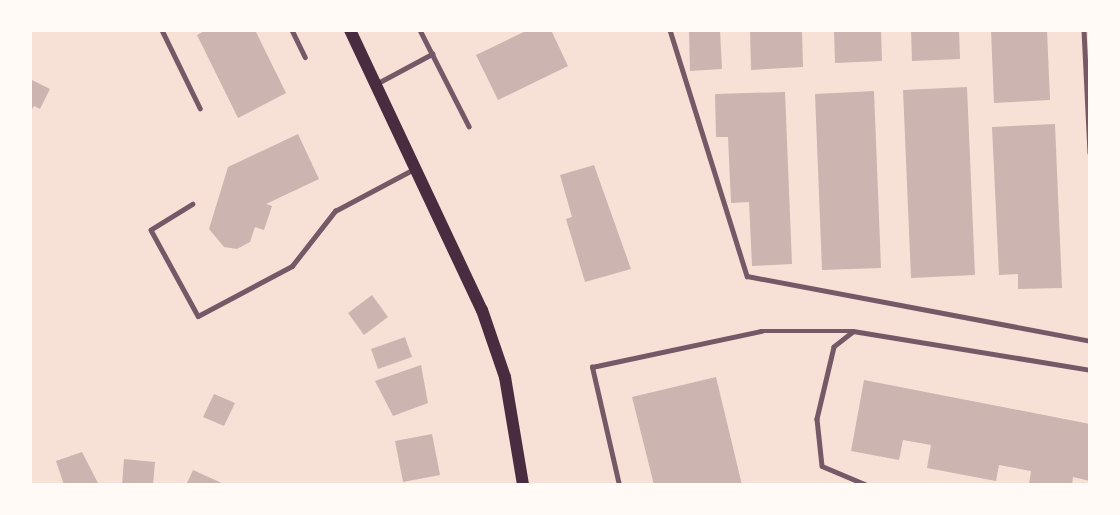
<!DOCTYPE html>
<style>
body{margin:0}
#map{position:relative;width:1120px;height:515px;overflow:hidden;background:#f7e1d7;font-family:Mulish,sans-serif}
div>[style]{position:absolute}
.building>*{inset:0;background:#ccb4b1}
.service>*{height:4.5px;margin:-2.25px;padding:0 2.25px;transform-origin:2.25px;border-radius:2.25px;background:#755966}
.secondary>*{height:12px;margin:-6px;padding:0 6px;transform-origin:6px;border-radius:6px;background:#4a2c40}
span{translate:-50% -50%;white-space:nowrap;text-align:center;line-height:1.15;-webkit-text-stroke:6px #fffaf5;paint-order:stroke}
.frame{position:absolute;inset:0;border:32px solid #fffaf5;pointer-events:none}
</style>
<div id="map">
<div class="building">
<div style="clip-path:polygon(206px 30px,255px 30px,286px 93px,238px 118px,197px 35px)"></div>
<div style="clip-path:polygon(528px 30px,551px 30px,568px 66px,498px 100px,476px 55px)"></div>
<div style="clip-path:polygon(689px 30px,720px 30px,722px 69px,690px 71px)"></div>
<div style="clip-path:polygon(750px 30px,802px 30px,803px 67px,751px 70px)"></div>
<div style="clip-path:polygon(834px 30px,881px 30px,882px 61px,835px 63px)"></div>
<div style="clip-path:polygon(911px 30px,959px 30px,960px 59px,912px 61px)"></div>
<div style="clip-path:polygon(991px 30px,1047px 30px,1050px 100px,994px 103px)"></div>
<div style="clip-path:polygon(30px 79px,50px 89px,40px 109px,34px 106px,30px 113px)"></div>
<div style="clip-path:polygon(967px 87px,975px 275px,911px 278px,903px 90px)"></div>
<div style="clip-path:polygon(874px 91px,881px 268px,822px 270px,815px 94px)"></div>
<div style="clip-path:polygon(785px 92px,792px 264px,752px 266px,749px 202px,731px 203px,728px 137px,716px 137px,715px 94px)"></div>
<div style="clip-path:polygon(1055px 124px,1062px 288px,1018px 289px,1018px 274px,999px 275px,992px 127px)"></div>
<div style="clip-path:polygon(298px 134px,319px 179px,266px 204px,272px 206px,264px 230px,255px 227px,250px 242px,237px 249px,224px 247px,209px 229px,228px 167px)"></div>
<div style="clip-path:polygon(594px 165px,631px 269px,585px 282px,566px 219px,572px 217px,560px 175px)"></div>
<div style="clip-path:polygon(372px 295px,388px 317px,364px 335px,348px 313px)"></div>
<div style="clip-path:polygon(405px 337px,412px 357px,378px 369px,371px 349px)"></div>
<div style="clip-path:polygon(421px 365px,428px 403px,393px 416px,375px 381px)"></div>
<div style="clip-path:polygon(716px 377px,742px 485px,654px 485px,632px 397px)"></div>
<div style="clip-path:polygon(864px 380px,1090px 424px,1090px 481px,1073px 477px,1072px 485px,1034px 485px,1029px 484px,1031px 471px,999px 465px,996px 481px,927px 468px,931px 445px,903px 440px,899px 460px,851px 451px)"></div>
<div style="clip-path:polygon(214px 394px,235px 403px,224px 426px,203px 417px)"></div>
<div style="clip-path:polygon(432px 434px,440px 475px,403px 482px,395px 441px)"></div>
<div style="clip-path:polygon(82px 452px,99px 485px,64px 485px,56px 461px)"></div>
<div style="clip-path:polygon(124px 459px,155px 462px,153px 485px,122px 485px)"></div>
<div style="clip-path:polygon(193px 470px,226px 485px,186px 485px)"></div>
</div>
<div class="service">
<div style="left:162px;top:30px;width:87px;rotate:64deg"></div>
<div style="left:292px;top:30px;width:30px;rotate:64deg"></div>
<div style="left:420px;top:30px;width:108px;rotate:63deg"></div>
<div style="left:670px;top:30px;width:258px;rotate:72.6deg"></div>
<div style="left:747px;top:276px;width:349px;rotate:10.7deg"></div>
<div style="left:1084px;top:30px;width:123px;rotate:87.2deg"></div>
<div style="left:376px;top:84px;width:64px;rotate:-28.2deg"></div>
<div style="left:193px;top:204px;width:49px;rotate:148.2deg"></div>
<div style="left:151px;top:230px;width:98px;rotate:61.3deg"></div>
<div style="left:198px;top:316px;width:106px;rotate:-28deg"></div>
<div style="left:292px;top:266px;width:70px;rotate:-52deg"></div>
<div style="left:335px;top:211px;width:89px;rotate:-28deg"></div>
<div style="left:853px;top:332px;width:24px;rotate:142deg"></div>
<div style="left:834px;top:347px;width:74px;rotate:103.3deg"></div>
<div style="left:817px;top:419px;width:47px;rotate:83.9deg"></div>
<div style="left:822px;top:466px;width:49px;rotate:22.9deg"></div>
<div style="left:619px;top:485px;width:121px;rotate:-102.9deg"></div>
<div style="left:592px;top:367px;width:173px;rotate:-12deg"></div>
<div style="left:761px;top:331px;width:92px"></div>
<div style="left:853px;top:331px;width:240px;rotate:9.3deg"></div>
</div>
<div class="secondary">
<div style="left:350px;top:30px;width:310px;rotate:64.8deg"></div>
<div style="left:482px;top:310px;width:71px;rotate:71.1deg"></div>
<div style="left:505px;top:377px;width:109px;rotate:80.5deg"></div>
</div>
<div class="frame"></div>
</div>
